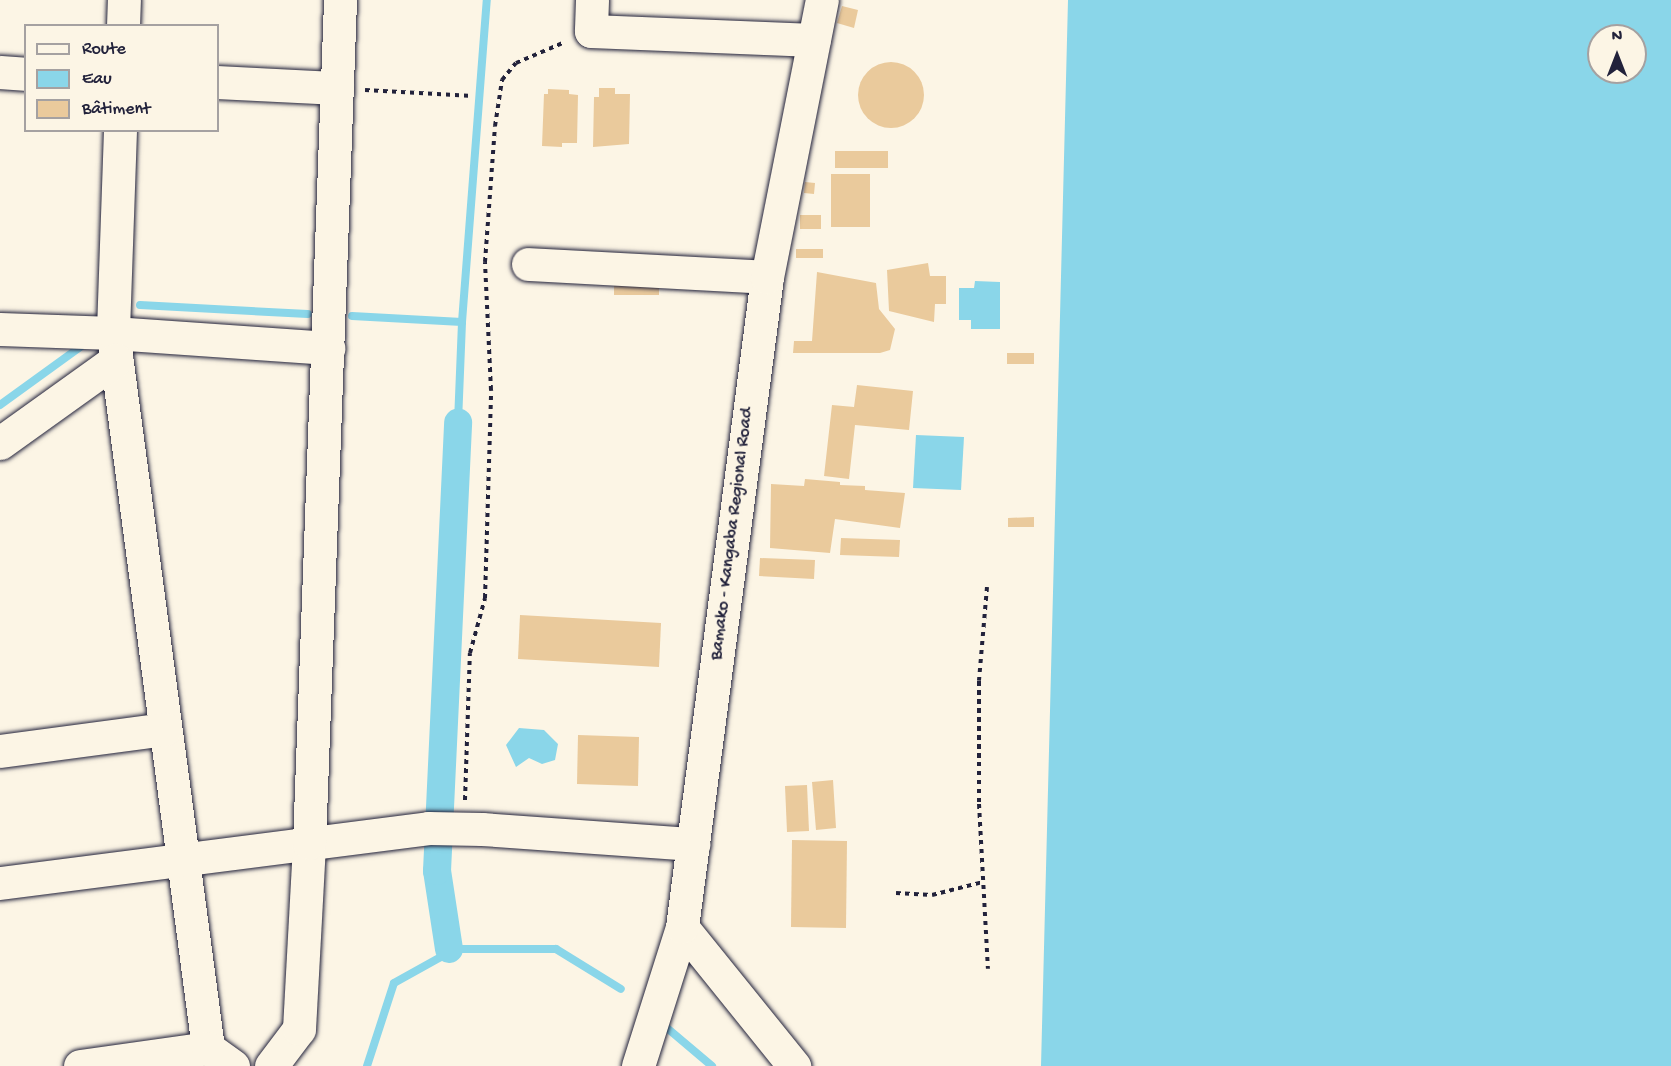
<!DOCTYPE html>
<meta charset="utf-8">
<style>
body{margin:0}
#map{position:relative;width:1671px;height:1066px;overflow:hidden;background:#fcf5e5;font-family:"Gochi Hand",sans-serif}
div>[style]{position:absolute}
.water>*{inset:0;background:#8ad6e9}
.stream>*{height:8px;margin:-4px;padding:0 4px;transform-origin:4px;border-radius:4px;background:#8ad6e9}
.canal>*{height:28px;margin:-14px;padding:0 14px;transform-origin:14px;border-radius:14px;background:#8ad6e9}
.building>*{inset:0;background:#eaca9c}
.round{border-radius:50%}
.path>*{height:4px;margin-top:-2px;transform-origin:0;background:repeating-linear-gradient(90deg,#22223b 0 4.5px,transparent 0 9px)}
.roads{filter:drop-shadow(0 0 2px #22223b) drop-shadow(0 0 2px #22223b)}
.minor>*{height:33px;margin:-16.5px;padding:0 16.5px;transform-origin:16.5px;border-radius:16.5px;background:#fcf5e5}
span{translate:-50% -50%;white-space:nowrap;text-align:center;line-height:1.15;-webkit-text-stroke:4.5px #fcf5e5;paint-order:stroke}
.street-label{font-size:18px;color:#22223b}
.legend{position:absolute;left:24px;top:24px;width:195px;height:108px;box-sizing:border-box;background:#fcf5e5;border:2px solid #a5a1a1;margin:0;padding:8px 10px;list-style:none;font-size:18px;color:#22223b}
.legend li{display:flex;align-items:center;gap:12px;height:30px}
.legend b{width:30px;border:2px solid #a5a1a1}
.north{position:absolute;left:1587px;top:24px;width:60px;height:60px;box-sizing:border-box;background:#fcf5e5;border:2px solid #a5a1a1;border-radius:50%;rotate:0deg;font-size:16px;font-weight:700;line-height:24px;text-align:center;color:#22223b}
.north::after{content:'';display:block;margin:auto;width:21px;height:27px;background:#22223b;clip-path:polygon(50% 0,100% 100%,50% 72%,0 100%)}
</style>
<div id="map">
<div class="water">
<div style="clip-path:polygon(evenodd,1068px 0,1671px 0,1671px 1066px,1041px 1066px,1068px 0,1599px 36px,1635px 36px,1635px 72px,1599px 72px,1599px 36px)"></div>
<div style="clip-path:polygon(975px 281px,1000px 282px,1000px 329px,971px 329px,971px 320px,959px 320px,959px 288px,974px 288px)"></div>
<div style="clip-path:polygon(916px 435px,964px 437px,961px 490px,913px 488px)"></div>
<div style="clip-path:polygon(519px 728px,544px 730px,558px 744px,555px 760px,542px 764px,529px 758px,516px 767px,506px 745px)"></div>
</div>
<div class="stream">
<div style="left:140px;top:305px;width:168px;rotate:3.1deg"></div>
<div style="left:352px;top:316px;width:110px;rotate:3.1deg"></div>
<div style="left:0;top:405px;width:107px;rotate:-35.9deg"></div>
<div style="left:458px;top:422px;width:100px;rotate:-87.7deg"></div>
<div style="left:462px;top:322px;width:323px;rotate:-85.6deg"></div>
<div style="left:667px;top:1028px;width:59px;rotate:40.2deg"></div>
<div style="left:367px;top:1066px;width:87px;rotate:-72deg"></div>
<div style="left:394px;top:983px;width:54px;rotate:-29deg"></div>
<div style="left:441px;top:957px;width:11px;rotate:-45deg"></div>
<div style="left:449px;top:949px;width:107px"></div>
<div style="left:556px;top:949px;width:76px;rotate:31.6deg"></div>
</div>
<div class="canal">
<div style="left:449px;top:949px;width:79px;rotate:-98.7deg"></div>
<div style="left:437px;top:871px;width:449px;rotate:-87.3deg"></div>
</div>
<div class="building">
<div style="clip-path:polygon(842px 6px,858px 10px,854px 28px,837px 23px)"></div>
<div class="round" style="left:858px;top:62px;width:66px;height:66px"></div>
<div style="clip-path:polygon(599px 88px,615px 88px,615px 94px,630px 94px,629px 144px,593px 147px,594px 97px,599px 97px)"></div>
<div style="clip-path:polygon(548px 89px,569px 90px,569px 94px,578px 95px,577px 143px,562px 143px,562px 147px,542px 146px,544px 94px,548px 94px)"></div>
<div style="clip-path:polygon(835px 151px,888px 151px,888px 168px,835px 168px)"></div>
<div style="clip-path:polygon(831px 174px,870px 174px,870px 227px,831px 227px)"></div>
<div style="clip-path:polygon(805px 182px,815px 183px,814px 194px,804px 193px)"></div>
<div style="clip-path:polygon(800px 215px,821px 215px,821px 229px,800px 229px)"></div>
<div style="clip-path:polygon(796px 249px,823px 249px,823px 258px,796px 258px)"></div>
<div style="clip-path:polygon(928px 263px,930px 276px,946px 276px,946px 304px,935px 304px,934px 322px,889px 311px,887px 270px)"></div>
<div style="clip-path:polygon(817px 272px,876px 283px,879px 309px,895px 329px,890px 350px,880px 353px,793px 353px,794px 341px,812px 341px)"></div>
<div style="clip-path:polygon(614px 279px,659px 279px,659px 295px,614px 295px)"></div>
<div style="clip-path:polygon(1007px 353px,1034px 353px,1034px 364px,1007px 364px)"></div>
<div style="clip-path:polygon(857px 385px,913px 391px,909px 430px,855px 425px,849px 479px,824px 476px,832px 405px,854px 407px)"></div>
<div style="clip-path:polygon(805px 479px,840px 482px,840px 485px,865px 486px,865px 490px,905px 493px,900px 528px,835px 519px,830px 553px,770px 548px,771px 484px,804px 486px)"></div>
<div style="clip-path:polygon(1034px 517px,1034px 527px,1008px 527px,1008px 518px)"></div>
<div style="clip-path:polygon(841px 538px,900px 540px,899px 557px,840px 555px)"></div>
<div style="clip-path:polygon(760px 558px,815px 560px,814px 579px,759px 576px)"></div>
<div style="clip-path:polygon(520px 615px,661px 623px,659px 667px,518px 659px)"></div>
<div style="clip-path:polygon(578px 735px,639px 737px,638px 786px,577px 784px)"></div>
<div style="clip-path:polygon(833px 780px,836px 828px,816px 830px,812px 782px)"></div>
<div style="clip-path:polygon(807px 785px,809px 831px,787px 832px,785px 786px)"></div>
<div style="clip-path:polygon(792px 840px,847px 841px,846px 928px,791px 927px)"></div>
</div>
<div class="path">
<div style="left:365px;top:90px;width:108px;rotate:3.2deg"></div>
<div style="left:987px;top:587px;width:94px;rotate:94.9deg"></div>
<div style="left:979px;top:681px;width:123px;rotate:90deg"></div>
<div style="left:979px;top:804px;width:165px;rotate:86.9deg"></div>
<div style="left:465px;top:800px;width:147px;rotate:-88.1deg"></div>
<div style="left:470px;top:653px;width:57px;rotate:-74.7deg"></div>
<div style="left:485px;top:598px;width:208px;rotate:-88.3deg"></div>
<div style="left:491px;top:390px;width:128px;rotate:-92.7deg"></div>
<div style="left:485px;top:262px;width:136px;rotate:-85.8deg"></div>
<div style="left:495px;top:126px;width:47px;rotate:-81.3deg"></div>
<div style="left:502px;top:80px;width:22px;rotate:-51deg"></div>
<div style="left:516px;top:63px;width:53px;rotate:-23.2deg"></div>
<div style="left:896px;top:893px;width:36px;rotate:3deg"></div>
<div style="left:932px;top:895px;width:53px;rotate:-14.3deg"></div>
</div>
<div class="roads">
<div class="minor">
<div style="left:592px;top:0;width:31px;rotate:92deg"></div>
<div style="left:591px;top:31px;width:223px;rotate:2.3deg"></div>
<div style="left:123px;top:26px;width:26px;rotate:-88deg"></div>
<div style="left:0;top:72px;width:26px;rotate:4deg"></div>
<div style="left:218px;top:82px;width:119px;rotate:2.9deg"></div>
<div style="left:120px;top:130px;width:203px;rotate:92deg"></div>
<div style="left:113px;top:333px;width:721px;rotate:82.43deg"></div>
<div style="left:528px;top:264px;width:239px;rotate:3.1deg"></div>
<div style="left:0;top:329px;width:113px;rotate:2deg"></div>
<div style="left:113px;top:333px;width:216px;rotate:4deg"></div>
<div style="left:0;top:443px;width:143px;rotate:-35.6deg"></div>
<div style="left:0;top:751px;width:166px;rotate:-7.6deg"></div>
<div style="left:0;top:883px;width:432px;rotate:-7.3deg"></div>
<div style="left:428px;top:828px;width:54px;rotate:1.1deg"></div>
<div style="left:482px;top:829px;width:212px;rotate:4.1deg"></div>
<div style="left:682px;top:927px;width:179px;rotate:51.1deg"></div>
<div style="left:80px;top:1066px;width:129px;rotate:-8deg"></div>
<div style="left:208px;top:1048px;width:31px;rotate:36deg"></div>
<div style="left:271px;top:1066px;width:46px;rotate:-52.9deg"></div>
<div style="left:299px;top:1029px;width:186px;rotate:-86.9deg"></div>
<div style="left:309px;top:843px;width:844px;rotate:-87.89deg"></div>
<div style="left:638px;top:1066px;width:146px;rotate:-72.4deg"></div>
<div style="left:682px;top:927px;width:656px;rotate:-82.55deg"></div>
<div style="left:767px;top:277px;width:282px;rotate:-78.8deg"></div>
</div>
</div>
<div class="street-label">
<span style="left:733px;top:534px;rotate:-83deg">Bamako - Kangaba Regional Road</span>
</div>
<ul class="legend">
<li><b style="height:8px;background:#fcf5e5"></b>Route</li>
<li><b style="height:16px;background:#8ad6e9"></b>Eau</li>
<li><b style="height:16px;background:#eaca9c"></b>Bâtiment</li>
</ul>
<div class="north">N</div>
</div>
